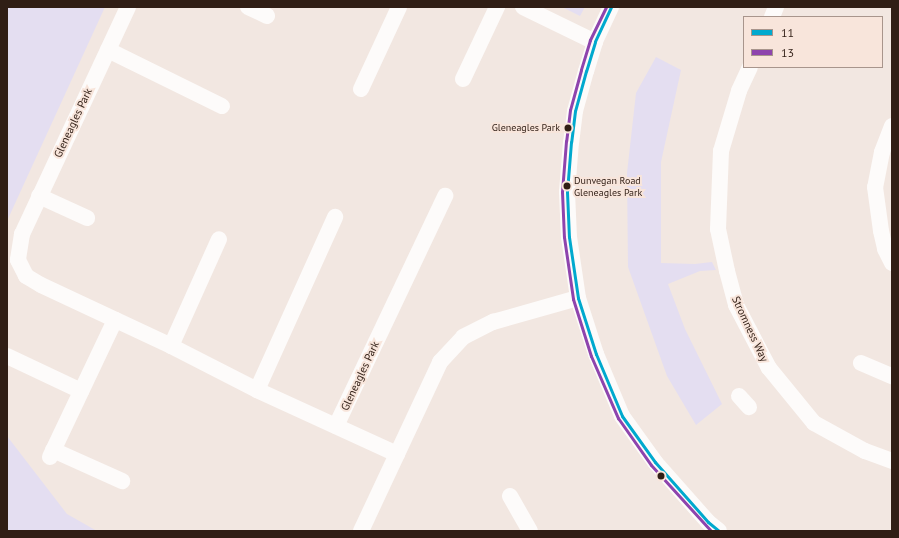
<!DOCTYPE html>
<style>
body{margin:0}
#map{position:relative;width:899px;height:538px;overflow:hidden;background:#f2e7e1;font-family:"PT Sans",sans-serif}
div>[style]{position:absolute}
.green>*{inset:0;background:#e4def1}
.street>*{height:16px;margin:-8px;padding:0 8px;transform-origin:8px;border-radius:8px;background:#fdfbfa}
.bus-1>*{height:3px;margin:-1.5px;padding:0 1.5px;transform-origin:1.5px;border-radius:1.5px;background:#00a9ce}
.bus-2>*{height:3px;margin:-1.5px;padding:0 1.5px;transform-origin:1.5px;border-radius:1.5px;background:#8e44ad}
.dots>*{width:11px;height:11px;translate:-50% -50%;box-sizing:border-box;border:2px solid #f8e5db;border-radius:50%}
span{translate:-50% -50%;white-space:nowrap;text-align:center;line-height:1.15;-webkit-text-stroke:4px #f8e5db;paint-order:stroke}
.bus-label{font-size:10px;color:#301e15}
.right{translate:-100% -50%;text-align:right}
.left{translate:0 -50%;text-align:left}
.street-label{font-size:11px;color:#301e15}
.frame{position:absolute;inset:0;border:8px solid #301e15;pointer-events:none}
.legend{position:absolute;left:743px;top:16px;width:140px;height:52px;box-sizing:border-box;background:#f8e5db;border:1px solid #a8958c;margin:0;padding:5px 7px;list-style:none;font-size:12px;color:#301e15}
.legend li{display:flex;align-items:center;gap:8px;height:20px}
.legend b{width:20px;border:1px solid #a8958c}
</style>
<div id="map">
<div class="green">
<div style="clip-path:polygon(7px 7px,105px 7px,7px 221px)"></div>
<div style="clip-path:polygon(562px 7px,585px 7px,580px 16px)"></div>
<div style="clip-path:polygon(656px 57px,681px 70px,661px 162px,661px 263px,695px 264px,712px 262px,716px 270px,700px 271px,668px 284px,685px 329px,722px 404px,696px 425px,667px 376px,628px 267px,627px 173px,636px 93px)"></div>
<div style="clip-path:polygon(7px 436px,67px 514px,97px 531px,7px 531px)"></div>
</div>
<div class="street">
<div style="left:128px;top:7px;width:251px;rotate:115deg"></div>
<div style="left:22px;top:234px;width:26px;rotate:99deg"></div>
<div style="left:18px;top:260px;width:18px;rotate:63deg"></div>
<div style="left:26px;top:276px;width:17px;rotate:31deg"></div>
<div style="left:41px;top:285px;width:144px;rotate:25.1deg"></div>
<div style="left:171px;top:346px;width:97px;rotate:27.1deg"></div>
<div style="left:257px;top:390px;width:154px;rotate:24.6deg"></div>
<div style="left:248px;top:7px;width:21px;rotate:25deg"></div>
<div style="left:523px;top:7px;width:80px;rotate:25.9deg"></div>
<div style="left:611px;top:7px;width:38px;rotate:115deg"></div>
<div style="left:595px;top:42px;width:30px;rotate:107deg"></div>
<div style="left:586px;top:71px;width:41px;rotate:105.4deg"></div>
<div style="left:575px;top:111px;width:31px;rotate:97deg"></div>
<div style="left:571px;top:142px;width:50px;rotate:94.6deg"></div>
<div style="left:567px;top:192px;width:45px;rotate:87.5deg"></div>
<div style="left:569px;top:237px;width:62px;rotate:81.6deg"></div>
<div style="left:578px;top:298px;width:59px;rotate:72.2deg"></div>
<div style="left:596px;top:354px;width:67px;rotate:67.2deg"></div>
<div style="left:622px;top:416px;width:57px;rotate:54.3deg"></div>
<div style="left:655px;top:462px;width:80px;rotate:48.5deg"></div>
<div style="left:708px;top:522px;width:14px;rotate:39deg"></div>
<div style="left:772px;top:17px;width:11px;rotate:-68deg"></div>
<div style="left:108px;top:50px;width:127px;rotate:26.2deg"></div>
<div style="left:750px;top:67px;width:26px;rotate:115deg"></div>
<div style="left:739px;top:91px;width:63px;rotate:106.7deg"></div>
<div style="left:721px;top:151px;width:78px;rotate:92.2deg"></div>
<div style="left:718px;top:229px;width:43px;rotate:77.9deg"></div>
<div style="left:727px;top:271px;width:35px;rotate:75deg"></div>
<div style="left:736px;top:305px;width:71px;rotate:62.4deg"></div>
<div style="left:769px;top:368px;width:71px;rotate:50.7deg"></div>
<div style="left:814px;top:423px;width:58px;rotate:28.8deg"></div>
<div style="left:865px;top:451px;width:29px;rotate:20deg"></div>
<div style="left:463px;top:79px;width:80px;rotate:-64.7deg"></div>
<div style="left:361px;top:89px;width:90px;rotate:-65.1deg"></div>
<div style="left:892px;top:126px;width:28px;rotate:111deg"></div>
<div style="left:882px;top:152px;width:36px;rotate:101deg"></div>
<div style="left:875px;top:187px;width:44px;rotate:82.2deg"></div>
<div style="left:881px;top:231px;width:18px;rotate:77deg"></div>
<div style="left:885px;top:249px;width:16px;rotate:63deg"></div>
<div style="left:39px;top:196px;width:53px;rotate:24.6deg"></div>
<div style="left:171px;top:346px;width:117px;rotate:-65.8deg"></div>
<div style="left:7px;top:356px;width:82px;rotate:25.3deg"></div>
<div style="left:861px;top:363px;width:34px;rotate:23deg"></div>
<div style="left:257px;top:390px;width:190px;rotate:-65.7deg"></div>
<div style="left:739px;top:396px;width:15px;rotate:48deg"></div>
<div style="left:336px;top:426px;width:255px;rotate:-64.6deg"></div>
<div style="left:53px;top:450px;width:76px;rotate:24.2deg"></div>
<div style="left:50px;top:457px;width:152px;rotate:-64.6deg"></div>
<div style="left:510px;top:496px;width:40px;rotate:60.3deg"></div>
<div style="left:361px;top:531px;width:187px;rotate:-64.9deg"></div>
<div style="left:440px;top:362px;width:34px;rotate:-47deg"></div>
<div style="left:463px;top:337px;width:34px;rotate:-27deg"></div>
<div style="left:493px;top:322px;width:88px;rotate:-15.8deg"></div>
</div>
<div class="bus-1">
<div style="left:611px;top:7px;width:38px;rotate:115deg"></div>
<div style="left:595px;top:42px;width:30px;rotate:107deg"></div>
<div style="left:586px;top:71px;width:41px;rotate:105.4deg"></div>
<div style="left:575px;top:111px;width:31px;rotate:97deg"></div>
<div style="left:571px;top:142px;width:50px;rotate:94.6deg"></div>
<div style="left:567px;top:192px;width:45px;rotate:87.5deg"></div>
<div style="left:569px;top:237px;width:62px;rotate:81.6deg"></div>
<div style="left:578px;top:298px;width:59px;rotate:72.2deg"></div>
<div style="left:596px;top:354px;width:67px;rotate:67.2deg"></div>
<div style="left:622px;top:416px;width:57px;rotate:54.3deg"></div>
<div style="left:655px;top:462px;width:80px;rotate:48.5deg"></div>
<div style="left:708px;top:522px;width:14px;rotate:39deg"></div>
</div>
<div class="bus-2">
<div style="left:606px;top:7px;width:37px;rotate:116deg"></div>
<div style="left:590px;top:40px;width:31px;rotate:107deg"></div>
<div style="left:581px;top:70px;width:41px;rotate:105.4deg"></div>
<div style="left:570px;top:110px;width:31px;rotate:97deg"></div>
<div style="left:566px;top:141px;width:51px;rotate:94.5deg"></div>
<div style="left:562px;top:192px;width:45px;rotate:87.5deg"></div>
<div style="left:564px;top:237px;width:63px;rotate:81.7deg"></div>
<div style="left:573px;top:299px;width:60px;rotate:72.5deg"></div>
<div style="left:591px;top:356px;width:68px;rotate:66.5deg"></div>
<div style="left:618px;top:418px;width:57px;rotate:54.9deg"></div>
<div style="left:651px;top:465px;width:89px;rotate:47.7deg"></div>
</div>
<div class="dots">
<div style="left:568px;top:128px;background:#301e15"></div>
<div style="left:567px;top:186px;background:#301e15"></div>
<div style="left:661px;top:476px;background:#301e15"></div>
</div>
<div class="bus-label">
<span class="right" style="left:560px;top:128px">Gleneagles Park</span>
<span class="left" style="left:574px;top:186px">Dunvegan Road<br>Gleneagles Park</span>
</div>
<div class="street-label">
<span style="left:73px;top:123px;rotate:-65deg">Gleneagles Park</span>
<span style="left:750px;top:329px;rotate:65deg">Stromness Way</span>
<span style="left:360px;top:376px;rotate:-65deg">Gleneagles Park</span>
</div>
<div class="frame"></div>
<ul class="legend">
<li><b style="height:5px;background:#00a9ce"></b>11</li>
<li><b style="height:5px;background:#8e44ad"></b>13</li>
</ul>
</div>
